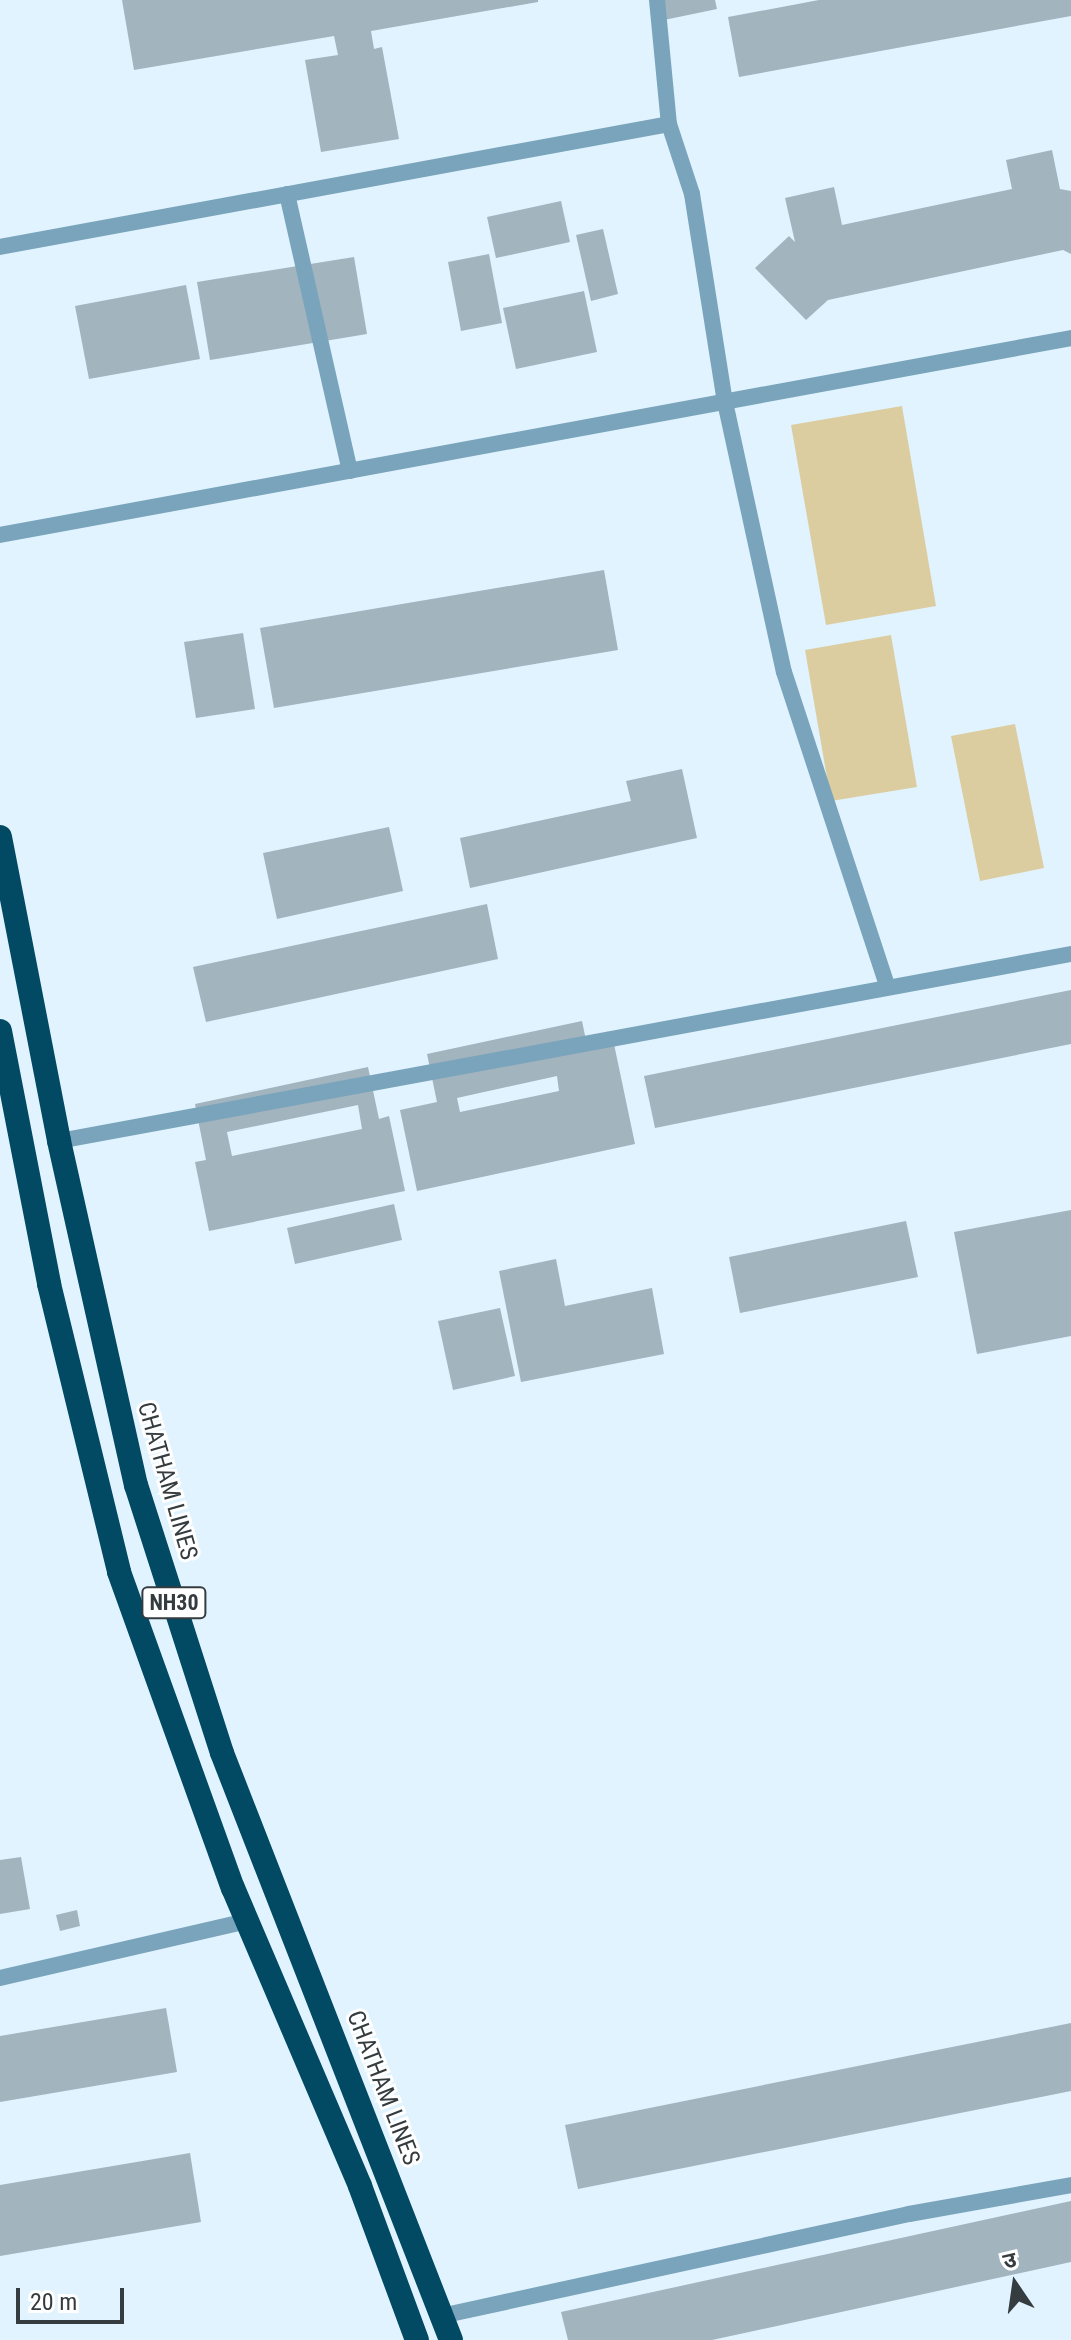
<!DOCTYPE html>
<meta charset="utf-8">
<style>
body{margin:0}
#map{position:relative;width:1071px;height:2340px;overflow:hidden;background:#e0f3fe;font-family:"Roboto Condensed","Noto Sans Devanagari",sans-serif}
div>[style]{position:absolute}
.green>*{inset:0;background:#dccda1}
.building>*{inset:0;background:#a2b4be}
.street>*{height:16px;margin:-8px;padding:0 8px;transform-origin:8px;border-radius:8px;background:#79a4bb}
.highway>*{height:24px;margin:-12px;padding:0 12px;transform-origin:12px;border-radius:12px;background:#024964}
span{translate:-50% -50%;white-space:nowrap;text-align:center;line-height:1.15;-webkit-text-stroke:6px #fff;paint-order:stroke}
.shield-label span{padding:2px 6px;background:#fff;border:2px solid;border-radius:6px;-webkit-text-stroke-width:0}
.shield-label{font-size:22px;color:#343c40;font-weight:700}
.street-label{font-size:24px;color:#343c40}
.north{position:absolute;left:975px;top:2244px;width:80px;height:80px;-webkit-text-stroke:6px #fff;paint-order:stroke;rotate:347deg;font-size:22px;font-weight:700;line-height:32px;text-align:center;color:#343c40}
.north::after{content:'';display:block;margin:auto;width:28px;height:36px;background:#343c40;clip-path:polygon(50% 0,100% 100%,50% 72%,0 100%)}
.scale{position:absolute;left:16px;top:2288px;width:108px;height:36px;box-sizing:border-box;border:4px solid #343c40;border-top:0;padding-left:10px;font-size:24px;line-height:28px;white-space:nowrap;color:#343c40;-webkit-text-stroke:6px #fff;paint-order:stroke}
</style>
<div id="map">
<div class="green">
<div style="clip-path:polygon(902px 406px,936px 606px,826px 625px,791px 425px)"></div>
<div style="clip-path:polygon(891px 635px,917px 787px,831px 801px,805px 650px)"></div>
<div style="clip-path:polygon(1015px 724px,1044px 868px,980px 881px,951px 736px)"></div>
</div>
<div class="building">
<div style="clip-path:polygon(122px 0,538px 0,538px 2px,371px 31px,374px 49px,382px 47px,399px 139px,321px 152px,305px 60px,338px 55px,334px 36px,134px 70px)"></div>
<div style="clip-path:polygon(660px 0,715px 0,717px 9px,664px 20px)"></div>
<div style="clip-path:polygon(819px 0,1071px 0,1071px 16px,739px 77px,728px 17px)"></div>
<div style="clip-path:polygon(1052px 150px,1060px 189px,1071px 191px,1071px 254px,1063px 250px,828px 300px,806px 320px,755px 268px,789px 236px,795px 242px,785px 198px,834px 187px,842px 225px,1012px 189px,1006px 160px)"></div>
<div style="clip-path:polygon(561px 201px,570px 242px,496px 258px,487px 217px)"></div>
<div style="clip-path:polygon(603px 229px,618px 294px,591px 301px,576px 235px)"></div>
<div style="clip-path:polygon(489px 254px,502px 323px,461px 331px,448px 262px)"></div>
<div style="clip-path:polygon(354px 257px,367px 334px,210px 360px,197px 282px)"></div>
<div style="clip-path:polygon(186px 285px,200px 359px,89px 379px,75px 306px)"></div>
<div style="clip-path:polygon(584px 291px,597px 352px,516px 369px,503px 308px)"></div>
<div style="clip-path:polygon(604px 570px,618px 650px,274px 708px,260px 628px)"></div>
<div style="clip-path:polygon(243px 633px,255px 709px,196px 718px,184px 642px)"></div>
<div style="clip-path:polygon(682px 769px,697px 838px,470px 888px,460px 838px,631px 801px,626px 781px)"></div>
<div style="clip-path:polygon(389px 827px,403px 891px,277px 919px,263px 853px)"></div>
<div style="clip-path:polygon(487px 904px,498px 959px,206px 1022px,193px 967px)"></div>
<div style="clip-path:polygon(1071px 990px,1071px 1044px,655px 1128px,644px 1076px)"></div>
<div style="clip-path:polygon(evenodd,582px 1021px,588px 1050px,614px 1044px,635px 1144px,417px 1191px,400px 1110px,437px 1102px,427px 1054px,582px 1021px,557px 1076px,559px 1091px,460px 1112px,457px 1098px,557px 1076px)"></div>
<div style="clip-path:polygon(evenodd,368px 1067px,379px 1119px,389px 1116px,405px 1191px,209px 1231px,195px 1162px,206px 1160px,195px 1104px,368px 1067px,358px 1105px,362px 1129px,232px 1156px,227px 1132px,358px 1105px)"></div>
<div style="clip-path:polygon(394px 1204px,402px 1240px,295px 1264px,287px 1228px)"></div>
<div style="clip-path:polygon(1071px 1210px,1071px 1336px,977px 1354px,954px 1232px)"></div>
<div style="clip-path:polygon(906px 1221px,918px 1277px,740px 1313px,729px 1257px)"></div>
<div style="clip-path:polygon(556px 1259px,565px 1306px,652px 1288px,664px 1354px,521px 1382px,499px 1271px)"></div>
<div style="clip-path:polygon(500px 1308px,515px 1376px,453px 1390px,438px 1321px)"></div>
<div style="clip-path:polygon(21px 1857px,30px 1909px,0 1914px,0 1860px)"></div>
<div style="clip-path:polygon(77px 1910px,80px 1926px,60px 1931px,56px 1915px)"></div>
<div style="clip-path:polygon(166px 2008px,177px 2072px,0 2102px,0 2036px)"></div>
<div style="clip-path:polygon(1071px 2023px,1071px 2091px,578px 2189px,565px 2125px)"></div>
<div style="clip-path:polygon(190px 2153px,201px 2222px,0 2256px,0 2185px)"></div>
<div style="clip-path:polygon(1071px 2201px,1071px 2262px,712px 2340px,568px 2340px,561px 2312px)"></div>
</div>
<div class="street">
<div style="left:657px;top:0;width:125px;rotate:84.5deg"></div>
<div style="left:669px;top:124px;width:74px;rotate:71.8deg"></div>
<div style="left:692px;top:194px;width:211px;rotate:81deg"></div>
<div style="left:725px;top:402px;width:276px;rotate:77.7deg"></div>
<div style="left:784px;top:672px;width:330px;rotate:71.8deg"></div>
<div style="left:287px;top:194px;width:284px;rotate:77.2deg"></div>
<div style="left:0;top:247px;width:680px;rotate:-10.42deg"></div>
<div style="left:0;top:535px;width:1089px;rotate:-10.42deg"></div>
<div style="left:59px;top:1141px;width:1029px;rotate:-10.47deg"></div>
<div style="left:0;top:1978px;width:253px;rotate:-13deg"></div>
<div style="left:441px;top:2316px;width:479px;rotate:-12.3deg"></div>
<div style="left:909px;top:2214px;width:165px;rotate:-10.1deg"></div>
</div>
<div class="highway">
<div style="left:0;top:837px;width:310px;rotate:79deg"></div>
<div style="left:59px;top:1141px;width:353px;rotate:77.4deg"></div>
<div style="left:136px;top:1485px;width:281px;rotate:72.2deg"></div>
<div style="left:222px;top:1753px;width:630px;rotate:68.69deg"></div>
<div style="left:0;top:1031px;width:258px;rotate:79deg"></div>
<div style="left:49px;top:1284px;width:296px;rotate:76.3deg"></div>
<div style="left:119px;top:1572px;width:336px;rotate:70.2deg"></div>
<div style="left:233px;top:1888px;width:324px;rotate:66.9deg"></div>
<div style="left:360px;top:2186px;width:164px;rotate:69.7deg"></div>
</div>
<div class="shield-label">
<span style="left:174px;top:1603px">NH30</span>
</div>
<div class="street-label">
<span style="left:167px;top:1481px;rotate:74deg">CHATHAM LINES</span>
<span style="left:383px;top:2088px;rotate:69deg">CHATHAM LINES</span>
</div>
<div class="north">उ</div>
<div class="scale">20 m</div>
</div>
